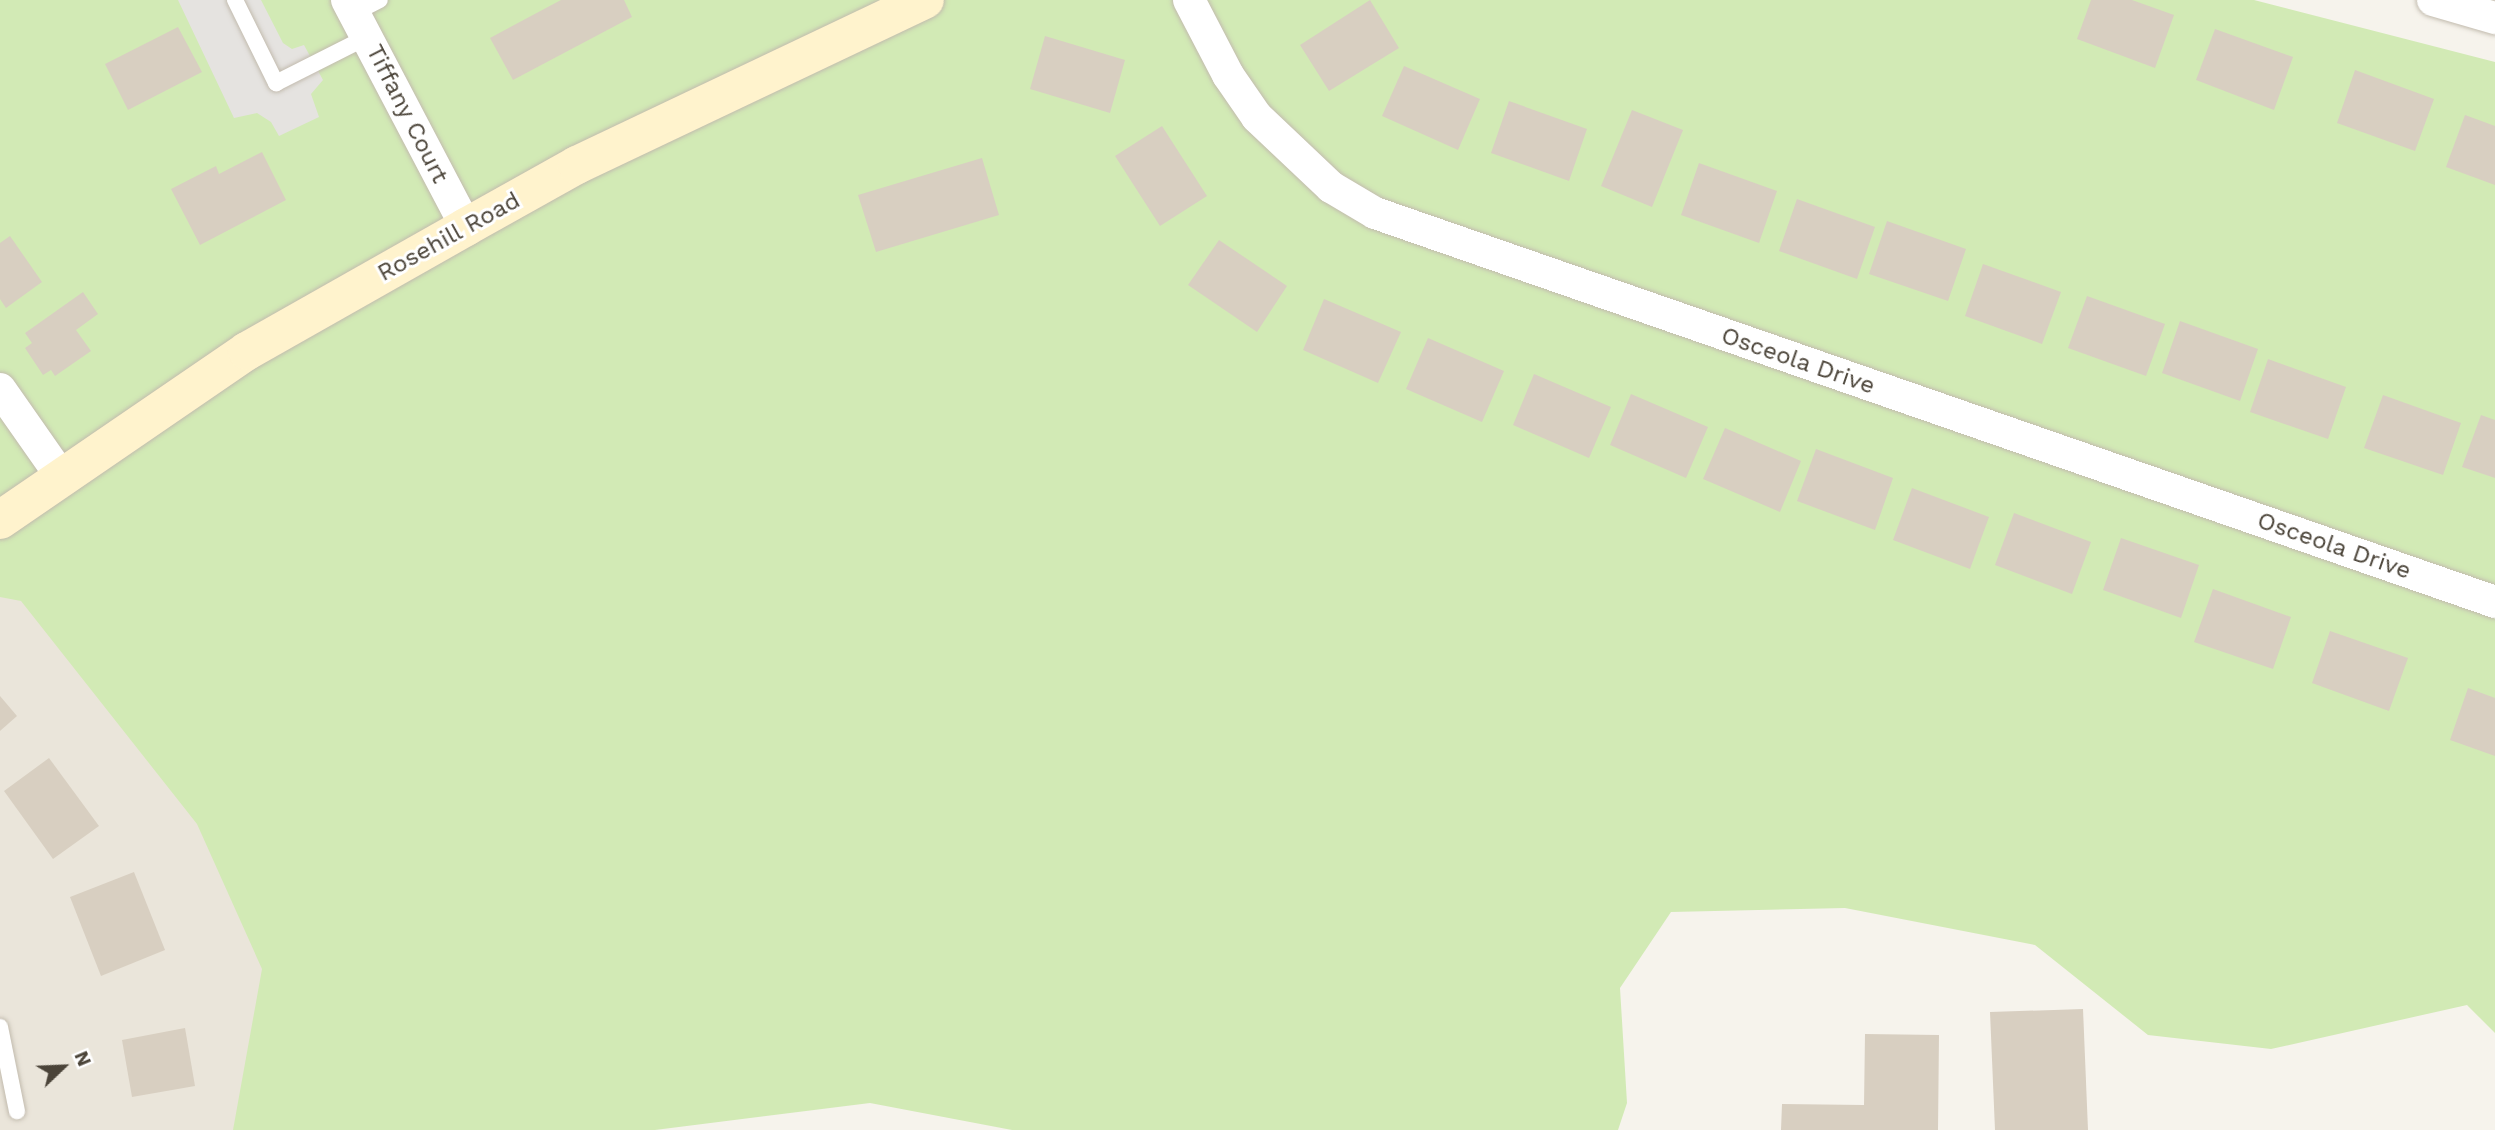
<!DOCTYPE html>
<style>
body{margin:0}
#map{position:relative;width:2495px;height:1130px;overflow:hidden;background:#f6f3ec;font-family:"Work Sans",sans-serif}
div>[style]{position:absolute}
.residential>*{inset:0;background:#eae5da}
.green>*{inset:0;background:#d2eab5}
.parking>*{inset:0;background:#e5e3e0}
.building>*{inset:0;background:#d8cfc1}
.roads{filter:drop-shadow(0 0 2px #c2bbae) drop-shadow(0 0 2px #c2bbae)}
.lane>*{height:16px;margin:-8px;padding:0 8px;transform-origin:8px;border-radius:8px;background:#fff}
.street>*{height:32px;margin:-16px;padding:0 16px;transform-origin:16px;border-radius:16px;background:#fff}
.secondary>*{height:38px;margin:-19px;padding:0 19px;transform-origin:19px;border-radius:19px;background:#fff3cd}
span{translate:-50% -50%;white-space:nowrap;text-align:center;line-height:1.15;-webkit-text-stroke:6px #fff;paint-order:stroke}
.street-label{font-size:24px;color:#4b4439}
.north{position:absolute;left:28px;top:1032px;width:70px;height:70px;-webkit-text-stroke:5px #fff;paint-order:stroke;rotate:67deg;font-size:19px;font-weight:700;line-height:28px;text-align:center;color:#4b4439}
.north::after{content:'';display:block;margin:auto;width:24px;height:32px;background:#4b4439;clip-path:polygon(50% 0,100% 100%,50% 72%,0 100%)}
</style>
<div id="map">
<div class="residential">
<div style="clip-path:polygon(0 547px,376px 956px,366px 1130px,0 1130px)"></div>
</div>
<div class="green">
<div style="clip-path:polygon(0 0,2254px 0,2495px 62px,2495px 1033px,2467px 1005px,2271px 1049px,2148px 1035px,2035px 945px,1845px 908px,1671px 912px,1620px 988px,1627px 1103px,1618px 1130px,1012px 1130px,870px 1103px,655px 1130px,233px 1130px,262px 969px,197px 824px,21px 601px,0 597px)"></div>
</div>
<div class="parking">
<div style="clip-path:polygon(178px 0,261px 0,283px 43px,292px 49px,304px 45px,323px 80px,311px 94px,319px 117px,279px 136px,271px 122px,257px 113px,234px 118px)"></div>
</div>
<div class="building">
<div style="clip-path:polygon(561px 0,624px 0,632px 17px,513px 80px,490px 38px)"></div>
<div style="clip-path:polygon(1370px 0,1399px 48px,1329px 91px,1300px 45px)"></div>
<div style="clip-path:polygon(2091px 0,2132px 0,2174px 15px,2155px 68px,2077px 39px)"></div>
<div style="clip-path:polygon(178px 27px,202px 72px,128px 110px,105px 64px)"></div>
<div style="clip-path:polygon(2215px 29px,2293px 57px,2274px 110px,2196px 80px)"></div>
<div style="clip-path:polygon(1045px 36px,1125px 60px,1110px 113px,1030px 89px)"></div>
<div style="clip-path:polygon(1404px 66px,1480px 99px,1458px 150px,1382px 116px)"></div>
<div style="clip-path:polygon(2355px 70px,2434px 99px,2415px 151px,2337px 123px)"></div>
<div style="clip-path:polygon(1509px 101px,1587px 129px,1569px 181px,1491px 153px)"></div>
<div style="clip-path:polygon(1632px 110px,1683px 130px,1652px 207px,1601px 186px)"></div>
<div style="clip-path:polygon(2465px 115px,2495px 126px,2495px 185px,2446px 167px)"></div>
<div style="clip-path:polygon(1162px 126px,1207px 196px,1160px 226px,1115px 156px)"></div>
<div style="clip-path:polygon(262px 152px,286px 200px,200px 245px,171px 189px,216px 166px,219px 174px)"></div>
<div style="clip-path:polygon(982px 158px,999px 215px,876px 252px,858px 195px)"></div>
<div style="clip-path:polygon(1699px 163px,1777px 191px,1759px 243px,1681px 215px)"></div>
<div style="clip-path:polygon(1797px 199px,1875px 227px,1857px 279px,1779px 251px)"></div>
<div style="clip-path:polygon(1887px 221px,1966px 249px,1948px 301px,1869px 274px)"></div>
<div style="clip-path:polygon(10px 236px,42px 282px,6px 308px,0 299px,0 243px)"></div>
<div style="clip-path:polygon(1219px 240px,1287px 286px,1257px 332px,1188px 285px)"></div>
<div style="clip-path:polygon(1983px 264px,2061px 292px,2042px 344px,1965px 316px)"></div>
<div style="clip-path:polygon(83px 292px,98px 314px,76px 330px,91px 351px,55px 376px,51px 370px,43px 375px,25px 348px,32px 343px,25px 333px)"></div>
<div style="clip-path:polygon(2087px 296px,2165px 324px,2146px 376px,2068px 348px)"></div>
<div style="clip-path:polygon(1324px 299px,1401px 332px,1378px 383px,1303px 350px)"></div>
<div style="clip-path:polygon(2180px 321px,2258px 349px,2240px 401px,2162px 373px)"></div>
<div style="clip-path:polygon(1428px 338px,1504px 371px,1482px 422px,1406px 389px)"></div>
<div style="clip-path:polygon(2268px 359px,2346px 387px,2328px 439px,2250px 412px)"></div>
<div style="clip-path:polygon(1534px 374px,1611px 407px,1589px 458px,1513px 425px)"></div>
<div style="clip-path:polygon(1631px 394px,1708px 427px,1686px 478px,1610px 445px)"></div>
<div style="clip-path:polygon(2383px 395px,2461px 423px,2443px 475px,2364px 448px)"></div>
<div style="clip-path:polygon(2481px 415px,2495px 420px,2495px 478px,2462px 467px)"></div>
<div style="clip-path:polygon(1725px 428px,1801px 461px,1780px 512px,1703px 479px)"></div>
<div style="clip-path:polygon(1816px 449px,1893px 478px,1875px 530px,1797px 501px)"></div>
<div style="clip-path:polygon(1912px 488px,1989px 517px,1970px 569px,1893px 540px)"></div>
<div style="clip-path:polygon(2014px 513px,2091px 542px,2072px 594px,1995px 565px)"></div>
<div style="clip-path:polygon(2121px 538px,2199px 565px,2181px 618px,2103px 590px)"></div>
<div style="clip-path:polygon(2213px 589px,2291px 617px,2273px 669px,2194px 642px)"></div>
<div style="clip-path:polygon(2330px 631px,2408px 658px,2389px 711px,2312px 683px)"></div>
<div style="clip-path:polygon(2468px 688px,2495px 698px,2495px 756px,2450px 740px)"></div>
<div style="clip-path:polygon(0 696px,17px 716px,0 731px)"></div>
<div style="clip-path:polygon(49px 758px,99px 826px,53px 859px,4px 791px)"></div>
<div style="clip-path:polygon(134px 872px,165px 950px,101px 976px,70px 897px)"></div>
<div style="clip-path:polygon(2083px 1009px,2088px 1130px,1995px 1130px,1990px 1012px)"></div>
<div style="clip-path:polygon(185px 1028px,195px 1086px,132px 1097px,122px 1040px)"></div>
<div style="clip-path:polygon(1865px 1034px,1939px 1035px,1938px 1130px,1781px 1130px,1782px 1104px,1864px 1105px)"></div>
</div>
<div class="roads">
<div class="lane">
<div style="left:235px;top:0;width:93px;rotate:63.7deg"></div>
<div style="left:276px;top:83px;width:102px;rotate:-26.8deg"></div>
<div style="left:354px;top:13px;width:29px;rotate:-27deg"></div>
<div style="left:0;top:1027px;width:86px;rotate:78.6deg"></div>
</div>
<div class="street">
<div style="left:347px;top:0;width:256px;rotate:62.3deg"></div>
<div style="left:1189px;top:0;width:85px;rotate:62.5deg"></div>
<div style="left:1228px;top:75px;width:51px;rotate:55.4deg"></div>
<div style="left:1257px;top:117px;width:102px;rotate:43.4deg"></div>
<div style="left:1331px;top:187px;width:51px;rotate:30.6deg"></div>
<div style="left:1375px;top:213px;width:1186px;rotate:19.15deg"></div>
<div style="left:2433px;top:0;width:65px;rotate:16.2deg"></div>
<div style="left:0;top:389px;width:106px;rotate:55deg"></div>
</div>
<div class="secondary">
<div style="left:0;top:520px;width:299px;rotate:-34.4deg"></div>
<div style="left:247px;top:351px;width:252px;rotate:-29.5deg"></div>
<div style="left:466px;top:227px;width:127px;rotate:-29.2deg"></div>
<div style="left:577px;top:165px;width:385px;rotate:-25.4deg"></div>
</div>
</div>
<div class="street-label">
<span style="left:407px;top:114px;rotate:63deg">Tiffany Court</span>
<span style="left:449px;top:237px;rotate:-29deg">Rosehill Road</span>
<span style="left:1798px;top:361px;rotate:19deg">Osceola Drive</span>
<span style="left:2334px;top:546px;rotate:19deg">Osceola Drive</span>
</div>
<div class="north">N</div>
</div>
